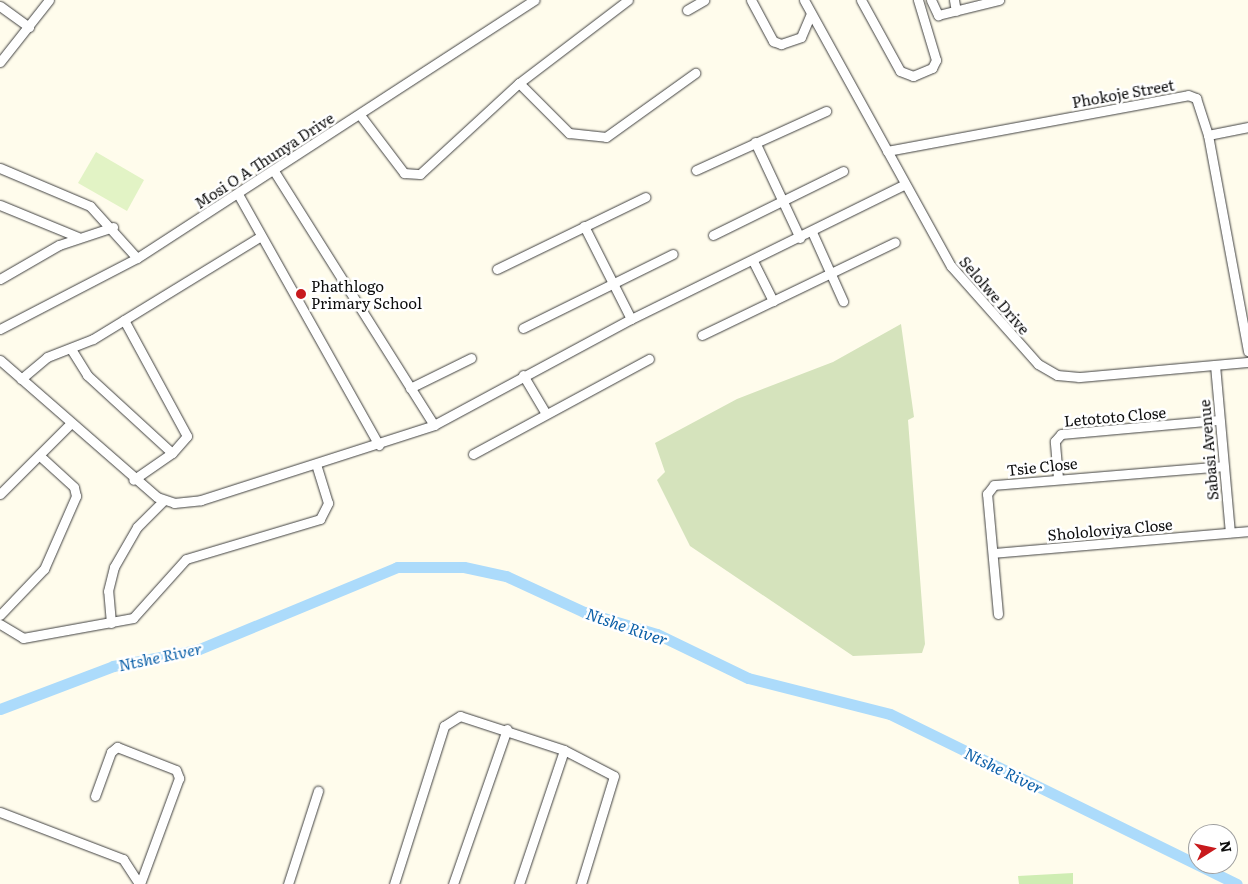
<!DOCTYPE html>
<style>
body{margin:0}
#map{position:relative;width:1248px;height:884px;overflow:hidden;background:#fffcec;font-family:Literata,serif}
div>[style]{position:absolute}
.green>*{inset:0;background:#cfedb3}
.cemetery>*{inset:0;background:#d5e3bc}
.pitch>*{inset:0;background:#e2f3c5}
.river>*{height:11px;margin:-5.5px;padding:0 5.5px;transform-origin:5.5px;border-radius:5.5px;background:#acdbfb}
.roads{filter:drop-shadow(0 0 1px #404040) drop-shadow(0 0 1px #404040)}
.minor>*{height:9px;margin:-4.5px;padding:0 4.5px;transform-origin:4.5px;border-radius:4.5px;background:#fff}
.dots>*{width:14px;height:14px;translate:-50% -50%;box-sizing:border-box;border:2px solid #fff;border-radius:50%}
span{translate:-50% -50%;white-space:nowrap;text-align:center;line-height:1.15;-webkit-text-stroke:5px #fff;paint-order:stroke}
.street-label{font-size:15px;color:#0d0d0d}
.poi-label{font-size:15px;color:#0d0d0d}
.left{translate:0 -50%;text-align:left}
.water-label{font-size:16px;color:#0c60a8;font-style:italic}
.north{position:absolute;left:1188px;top:824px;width:50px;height:50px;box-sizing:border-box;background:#fff;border:1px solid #9e9e9e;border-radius:50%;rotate:80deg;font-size:14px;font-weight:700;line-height:20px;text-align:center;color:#0d0d0d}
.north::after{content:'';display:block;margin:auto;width:18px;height:22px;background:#c81a1d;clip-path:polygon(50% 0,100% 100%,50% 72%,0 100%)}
</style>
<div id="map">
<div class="green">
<div style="clip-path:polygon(1073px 873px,1073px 884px,1019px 884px,1018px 876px)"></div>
</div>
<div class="cemetery">
<div style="clip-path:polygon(901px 324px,914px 417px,908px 420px,925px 644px,922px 653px,853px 656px,690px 546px,657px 480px,665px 472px,655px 443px,737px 399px,833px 362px)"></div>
</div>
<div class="pitch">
<div style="clip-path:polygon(96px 152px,144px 180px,127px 211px,78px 183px)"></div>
</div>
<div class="river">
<div style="left:0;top:709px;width:121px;rotate:-20.8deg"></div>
<div style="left:113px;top:666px;width:86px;rotate:-10.8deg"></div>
<div style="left:197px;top:650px;width:217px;rotate:-22.5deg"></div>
<div style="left:397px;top:567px;width:67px"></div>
<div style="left:464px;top:567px;width:43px;rotate:12.1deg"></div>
<div style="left:506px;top:576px;width:86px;rotate:24.8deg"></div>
<div style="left:584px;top:612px;width:76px;rotate:16.8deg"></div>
<div style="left:657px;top:634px;width:101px;rotate:25.8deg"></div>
<div style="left:748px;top:678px;width:146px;rotate:14.2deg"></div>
<div style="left:890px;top:714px;width:386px;rotate:26.1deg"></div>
</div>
<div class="roads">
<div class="minor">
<div style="left:751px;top:0;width:47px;rotate:61.8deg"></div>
<div style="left:773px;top:41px;width:9px;rotate:21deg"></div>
<div style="left:781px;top:44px;width:21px;rotate:-19deg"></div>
<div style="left:801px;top:37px;width:25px;rotate:-67deg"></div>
<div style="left:804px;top:0;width:304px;rotate:61.1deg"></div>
<div style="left:951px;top:266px;width:131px;rotate:48.4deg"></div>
<div style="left:1038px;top:364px;width:22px;rotate:30deg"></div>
<div style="left:1057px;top:375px;width:22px;rotate:5deg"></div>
<div style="left:1079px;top:377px;width:170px;rotate:-5.1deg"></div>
<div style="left:861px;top:0;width:81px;rotate:61.2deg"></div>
<div style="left:900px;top:71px;width:14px;rotate:21deg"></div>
<div style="left:913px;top:76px;width:21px;rotate:-23deg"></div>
<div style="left:932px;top:68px;width:9px;rotate:-63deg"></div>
<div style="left:936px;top:60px;width:63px;rotate:-106.7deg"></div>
<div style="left:931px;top:0;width:17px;rotate:65deg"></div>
<div style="left:938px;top:15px;width:63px;rotate:-13.8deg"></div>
<div style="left:954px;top:0;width:11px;rotate:80deg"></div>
<div style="left:0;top:6px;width:36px;rotate:36deg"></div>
<div style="left:687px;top:10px;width:20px;rotate:-30deg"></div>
<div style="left:0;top:62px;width:79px;rotate:-51.7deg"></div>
<div style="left:519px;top:83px;width:71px;rotate:45deg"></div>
<div style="left:569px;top:133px;width:37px;rotate:6deg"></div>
<div style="left:606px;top:137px;width:110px;rotate:-35.7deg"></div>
<div style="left:360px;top:115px;width:73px;rotate:52.8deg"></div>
<div style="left:404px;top:173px;width:16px;rotate:4deg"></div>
<div style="left:420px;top:174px;width:134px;rotate:-42.6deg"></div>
<div style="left:519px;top:83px;width:137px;rotate:-37.3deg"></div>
<div style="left:1208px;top:135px;width:41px;rotate:-11.3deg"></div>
<div style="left:755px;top:142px;width:106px;rotate:64.9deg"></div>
<div style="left:887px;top:151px;width:306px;rotate:-10.5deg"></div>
<div style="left:1188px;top:95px;width:9px;rotate:21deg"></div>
<div style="left:1196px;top:98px;width:39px;rotate:72deg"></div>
<div style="left:1208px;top:135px;width:220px;rotate:79.5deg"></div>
<div style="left:0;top:168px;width:98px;rotate:22.9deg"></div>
<div style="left:90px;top:206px;width:70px;rotate:47.9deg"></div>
<div style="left:696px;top:170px;width:143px;rotate:-24.4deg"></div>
<div style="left:274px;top:171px;width:300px;rotate:57.8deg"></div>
<div style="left:238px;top:194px;width:288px;rotate:60.7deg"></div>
<div style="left:0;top:205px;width:84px;rotate:22.3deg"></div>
<div style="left:584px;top:226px;width:104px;rotate:63.2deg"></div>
<div style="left:812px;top:232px;width:76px;rotate:65.8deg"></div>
<div style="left:713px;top:235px;width:145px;rotate:-26.2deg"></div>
<div style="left:753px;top:261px;width:45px;rotate:63.4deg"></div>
<div style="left:497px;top:269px;width:165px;rotate:-25.9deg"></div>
<div style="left:0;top:279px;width:68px;rotate:-30deg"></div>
<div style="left:59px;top:245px;width:57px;rotate:-18.4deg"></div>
<div style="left:124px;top:320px;width:132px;rotate:61.5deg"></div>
<div style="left:187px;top:436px;width:23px;rotate:131deg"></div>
<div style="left:172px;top:453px;width:47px;rotate:145.3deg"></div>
<div style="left:523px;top:328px;width:167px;rotate:-26.3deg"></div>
<div style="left:0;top:329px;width:154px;rotate:-27.4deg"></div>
<div style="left:137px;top:258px;width:474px;rotate:-33deg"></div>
<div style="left:702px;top:335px;width:214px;rotate:-25.7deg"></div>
<div style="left:71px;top:349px;width:31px;rotate:58deg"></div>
<div style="left:87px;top:375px;width:115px;rotate:42.5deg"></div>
<div style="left:0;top:360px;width:208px;rotate:41.1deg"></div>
<div style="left:157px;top:497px;width:18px;rotate:19deg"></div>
<div style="left:174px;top:503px;width:27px;rotate:-6deg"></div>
<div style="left:201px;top:500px;width:245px;rotate:-17.8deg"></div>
<div style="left:434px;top:425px;width:224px;rotate:-28.3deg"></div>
<div style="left:631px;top:319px;width:305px;rotate:-26.2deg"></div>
<div style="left:1215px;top:365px;width:168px;rotate:84.9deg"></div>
<div style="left:523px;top:375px;width:43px;rotate:59.3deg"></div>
<div style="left:21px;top:379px;width:34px;rotate:-40deg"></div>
<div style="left:47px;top:357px;width:49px;rotate:-21.4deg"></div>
<div style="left:93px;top:339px;width:197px;rotate:-31.5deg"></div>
<div style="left:410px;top:388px;width:68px;rotate:-26.2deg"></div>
<div style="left:473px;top:454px;width:200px;rotate:-28.4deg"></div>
<div style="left:1058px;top:478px;width:37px;rotate:-95deg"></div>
<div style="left:1055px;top:441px;width:9px;rotate:-49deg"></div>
<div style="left:1061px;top:434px;width:159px;rotate:-5.1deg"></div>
<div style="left:0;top:494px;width:99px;rotate:-45deg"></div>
<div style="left:993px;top:553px;width:256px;rotate:-4.9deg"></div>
<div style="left:998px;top:614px;width:121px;rotate:-95.2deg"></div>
<div style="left:987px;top:494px;width:11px;rotate:-52deg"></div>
<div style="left:994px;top:485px;width:230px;rotate:-4.7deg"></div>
<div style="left:0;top:615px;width:64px;rotate:-46.3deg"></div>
<div style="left:44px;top:569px;width:80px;rotate:-66.3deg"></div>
<div style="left:76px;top:496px;width:9px;rotate:-103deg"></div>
<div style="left:74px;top:487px;width:47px;rotate:-137.6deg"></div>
<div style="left:111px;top:623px;width:32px;rotate:-95deg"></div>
<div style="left:108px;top:591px;width:25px;rotate:-76deg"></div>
<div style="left:114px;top:567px;width:46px;rotate:-60.1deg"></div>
<div style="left:137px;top:527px;width:37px;rotate:-45deg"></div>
<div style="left:0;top:624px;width:27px;rotate:31deg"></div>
<div style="left:23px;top:638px;width:112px;rotate:-10.3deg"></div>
<div style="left:133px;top:618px;width:79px;rotate:-48.1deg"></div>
<div style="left:186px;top:559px;width:140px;rotate:-16.6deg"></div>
<div style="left:320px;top:519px;width:18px;rotate:-63deg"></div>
<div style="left:328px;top:503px;width:41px;rotate:-107.1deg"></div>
<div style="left:95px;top:796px;width:47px;rotate:-70deg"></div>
<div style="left:111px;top:752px;width:8px;rotate:-40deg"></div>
<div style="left:117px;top:747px;width:63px;rotate:21.3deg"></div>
<div style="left:176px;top:770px;width:9px;rotate:69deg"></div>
<div style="left:179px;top:778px;width:113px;rotate:110.2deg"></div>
<div style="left:0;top:812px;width:132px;rotate:20.9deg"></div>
<div style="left:123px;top:859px;width:30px;rotate:57deg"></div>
<div style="left:288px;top:884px;width:98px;rotate:-72.1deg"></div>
<div style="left:394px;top:884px;width:166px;rotate:-72.4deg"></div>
<div style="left:444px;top:726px;width:19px;rotate:-32deg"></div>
<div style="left:460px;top:716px;width:109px;rotate:18.1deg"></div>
<div style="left:564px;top:750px;width:56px;rotate:27.5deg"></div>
<div style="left:614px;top:776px;width:113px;rotate:107deg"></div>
<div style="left:453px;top:884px;width:164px;rotate:-70.8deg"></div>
<div style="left:519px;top:884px;width:141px;rotate:-71.4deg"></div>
</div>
</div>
<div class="dots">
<div style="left:301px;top:294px;background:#c81a1d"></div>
</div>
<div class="street-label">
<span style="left:1123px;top:93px;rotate:-10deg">Phokoje Street</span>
<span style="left:264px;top:160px;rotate:-33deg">Mosi O A Thunya Drive</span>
<span style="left:995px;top:295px;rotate:49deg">Selolwe Drive</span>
<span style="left:1115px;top:416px;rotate:-5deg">Letototo Close</span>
<span style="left:1208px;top:450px;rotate:-95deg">Sabasi Avenue</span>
<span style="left:1042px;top:466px;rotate:-6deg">Tsie Close</span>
<span style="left:1110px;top:529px;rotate:-5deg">Shololoviya Close</span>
</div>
<div class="poi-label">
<span class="left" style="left:311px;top:294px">Phathlogo<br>Primary School</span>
</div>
<div class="water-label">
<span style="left:627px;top:626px;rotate:19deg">Ntshe River</span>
<span style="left:160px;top:656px;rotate:-12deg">Ntshe River</span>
<span style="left:1004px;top:770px;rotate:26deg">Ntshe River</span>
</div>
<div class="north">N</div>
</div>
